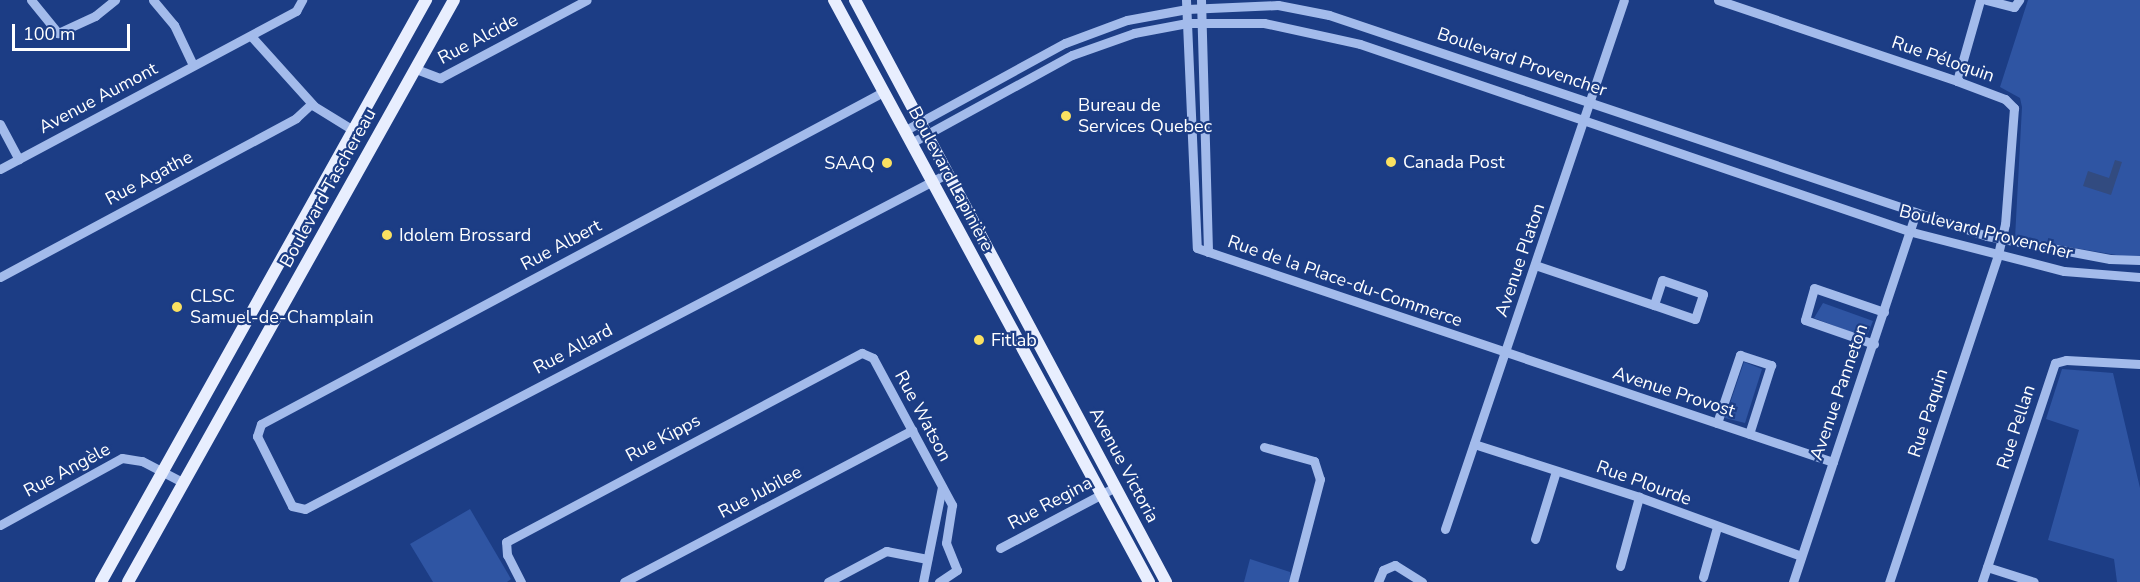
<!DOCTYPE html>
<meta charset="utf-8">
<style>
body{margin:0}
#map{position:relative;width:2140px;height:582px;overflow:hidden;background:#1c3d85;font-family:"Nunito Sans",sans-serif}
div>[style]{position:absolute}
.green>*{inset:0;background:#2f55a3}
.water>*{inset:0;background:#324b80}
.minor>*{height:9px;margin:-4.5px;padding:0 4.5px;transform-origin:4.5px;border-radius:4.5px;background:#a3bbeb}
.major>*{height:12px;margin:-6px;padding:0 6px;transform-origin:6px;border-radius:6px;background:#e8eefe}
.dots>*{width:16px;height:16px;translate:-50% -50%;box-sizing:border-box;border:3px solid #1c3d85;border-radius:50%}
span{translate:-50% -50%;white-space:nowrap;text-align:center;line-height:1.15;-webkit-text-stroke:4.5px #1c3d85;paint-order:stroke}
.street-label{font-size:18px;color:#fff}
.poi-label{font-size:18px;color:#fff}
.left{translate:0 -50%;text-align:left}
.right{translate:-100% -50%;text-align:right}
.scale{position:absolute;left:12px;top:24px;width:118px;height:27px;box-sizing:border-box;border:3px solid #fff;border-top:0;padding-left:8px;font-size:18px;line-height:21px;white-space:nowrap;color:#fff;-webkit-text-stroke:4px #1c3d85;paint-order:stroke}
</style>
<div id="map">
<div class="green">
<div style="clip-path:polygon(2028px 0,2140px 0,2140px 259px,2015px 238px,2022px 107px,2020px 98px,2000px 87px)"></div>
<div style="clip-path:polygon(1823px 303px,1873px 321px,1866px 338px,1814px 318px)"></div>
<div style="clip-path:polygon(1744px 362px,1762px 369px,1745px 423px,1725px 418px)"></div>
<div style="clip-path:polygon(2062px 369px,2113px 373px,2140px 488px,2140px 582px,2117px 582px,2114px 559px,2048px 540px,2079px 430px,2046px 419px)"></div>
<div style="clip-path:polygon(470px 509px,511px 579px,507px 582px,433px 582px,410px 544px)"></div>
<div style="clip-path:polygon(1250px 559px,1290px 572px,1292px 582px,1244px 582px)"></div>
</div>
<div class="water">
<div style="clip-path:polygon(2115px 160px,2122px 162px,2111px 195px,2083px 186px,2088px 171px,2109px 178px)"></div>
</div>
<div class="minor">
<div style="left:31px;top:0;width:43px;rotate:50.7deg"></div>
<div style="left:58px;top:33px;width:41px;rotate:-24.7deg"></div>
<div style="left:95px;top:16px;width:26px;rotate:-39deg"></div>
<div style="left:153px;top:0;width:33px;rotate:50deg"></div>
<div style="left:174px;top:25px;width:44px;rotate:64.6deg"></div>
<div style="left:1186px;top:0;width:248px;rotate:87.5deg"></div>
<div style="left:1197px;top:248px;width:671px;rotate:18.6deg"></div>
<div style="left:1201px;top:0;width:252px;rotate:88.4deg"></div>
<div style="left:1718px;top:0;width:252px;rotate:18.7deg"></div>
<div style="left:1957px;top:81px;width:51px;rotate:20.6deg"></div>
<div style="left:2005px;top:99px;width:13px;rotate:45deg"></div>
<div style="left:2014px;top:108px;width:116px;rotate:94.4deg"></div>
<div style="left:2005px;top:224px;width:32px;rotate:103deg"></div>
<div style="left:1998px;top:255px;width:345px;rotate:108.4deg"></div>
<div style="left:1986px;top:0;width:29px;rotate:14deg"></div>
<div style="left:2014px;top:7px;width:9px;rotate:-54deg"></div>
<div style="left:251px;top:36px;width:94px;rotate:48deg"></div>
<div style="left:314px;top:106px;width:46px;rotate:31.6deg"></div>
<div style="left:416px;top:69px;width:26px;rotate:21deg"></div>
<div style="left:440px;top:78px;width:166px;rotate:-28deg"></div>
<div style="left:1957px;top:81px;width:84px;rotate:-74.1deg"></div>
<div style="left:883px;top:92px;width:705px;rotate:151.91deg"></div>
<div style="left:261px;top:424px;width:13px;rotate:108deg"></div>
<div style="left:257px;top:436px;width:78px;rotate:63.4deg"></div>
<div style="left:292px;top:506px;width:13px;rotate:13deg"></div>
<div style="left:305px;top:509px;width:723px;rotate:-27.59deg"></div>
<div style="left:0;top:124px;width:40px;rotate:62deg"></div>
<div style="left:904px;top:131px;width:183px;rotate:-28.7deg"></div>
<div style="left:1065px;top:43px;width:66px;rotate:-20.4deg"></div>
<div style="left:1127px;top:20px;width:61px;rotate:-10.4deg"></div>
<div style="left:1187px;top:9px;width:91px;rotate:-2.5deg"></div>
<div style="left:1278px;top:5px;width:52px;rotate:11.1deg"></div>
<div style="left:1329px;top:15px;width:694px;rotate:18.57deg"></div>
<div style="left:1987px;top:236px;width:125px;rotate:10.6deg"></div>
<div style="left:2110px;top:259px;width:30px;rotate:2deg"></div>
<div style="left:911px;top:143px;width:183px;rotate:-28.7deg"></div>
<div style="left:1072px;top:55px;width:66px;rotate:-19.5deg"></div>
<div style="left:1134px;top:33px;width:54px;rotate:-10.7deg"></div>
<div style="left:1187px;top:23px;width:77px"></div>
<div style="left:1264px;top:23px;width:98px;rotate:12.3deg"></div>
<div style="left:1360px;top:44px;width:583px;rotate:18.81deg"></div>
<div style="left:1912px;top:232px;width:157px;rotate:14.4deg"></div>
<div style="left:2064px;top:271px;width:76px;rotate:4.5deg"></div>
<div style="left:0;top:169px;width:336px;rotate:-28.1deg"></div>
<div style="left:296px;top:11px;width:13px;rotate:-61deg"></div>
<div style="left:1535px;top:265px;width:126px;rotate:18.6deg"></div>
<div style="left:1654px;top:305px;width:43px;rotate:18.9deg"></div>
<div style="left:1695px;top:319px;width:26px;rotate:-72deg"></div>
<div style="left:1703px;top:294px;width:43px;rotate:-161.1deg"></div>
<div style="left:1662px;top:280px;width:26px;rotate:108deg"></div>
<div style="left:0;top:277px;width:336px;rotate:-28.2deg"></div>
<div style="left:296px;top:118px;width:21px;rotate:-43deg"></div>
<div style="left:1874px;top:344px;width:73px;rotate:-160.8deg"></div>
<div style="left:1805px;top:320px;width:33px;rotate:-74deg"></div>
<div style="left:1814px;top:288px;width:74px;rotate:18.9deg"></div>
<div style="left:1717px;top:423px;width:72px;rotate:-71.3deg"></div>
<div style="left:1740px;top:355px;width:33px;rotate:18deg"></div>
<div style="left:1771px;top:365px;width:72px;rotate:107.7deg"></div>
<div style="left:1474px;top:444px;width:173px;rotate:17.8deg"></div>
<div style="left:1639px;top:497px;width:172px;rotate:20deg"></div>
<div style="left:1264px;top:447px;width:52px;rotate:15.6deg"></div>
<div style="left:1314px;top:461px;width:19px;rotate:72deg"></div>
<div style="left:1320px;top:479px;width:106px;rotate:104.7deg"></div>
<div style="left:0;top:525px;width:139px;rotate:-28.8deg"></div>
<div style="left:122px;top:458px;width:20px;rotate:9deg"></div>
<div style="left:142px;top:461px;width:47px;rotate:27.6deg"></div>
<div style="left:1445px;top:529px;width:558px;rotate:-71.31deg"></div>
<div style="left:1535px;top:539px;width:71px;rotate:-72.8deg"></div>
<div style="left:1000px;top:548px;width:130px;rotate:-27.9deg"></div>
<div style="left:1620px;top:566px;width:72px;rotate:-74.6deg"></div>
<div style="left:1987px;top:567px;width:49px;rotate:17.7deg"></div>
<div style="left:1703px;top:577px;width:52px;rotate:-74.4deg"></div>
<div style="left:521px;top:582px;width:30px;rotate:-117deg"></div>
<div style="left:507px;top:555px;width:13px;rotate:-94deg"></div>
<div style="left:506px;top:542px;width:403px;rotate:-28deg"></div>
<div style="left:862px;top:353px;width:12px;rotate:24deg"></div>
<div style="left:873px;top:358px;width:167px;rotate:61.7deg"></div>
<div style="left:952px;top:505px;width:38px;rotate:99deg"></div>
<div style="left:946px;top:543px;width:29px;rotate:68deg"></div>
<div style="left:957px;top:570px;width:22px;rotate:146deg"></div>
<div style="left:624px;top:582px;width:326px;rotate:-27.8deg"></div>
<div style="left:828px;top:582px;width:66px;rotate:-28.1deg"></div>
<div style="left:886px;top:551px;width:42px;rotate:11deg"></div>
<div style="left:923px;top:582px;width:97px;rotate:-78.7deg"></div>
<div style="left:1378px;top:582px;width:13px;rotate:-67deg"></div>
<div style="left:1383px;top:570px;width:13px;rotate:-23deg"></div>
<div style="left:1395px;top:565px;width:32px;rotate:32deg"></div>
<div style="left:1793px;top:582px;width:389px;rotate:-71.6deg"></div>
<div style="left:1982px;top:582px;width:231px;rotate:-71.6deg"></div>
<div style="left:2055px;top:363px;width:11px;rotate:-15deg"></div>
<div style="left:2066px;top:360px;width:74px;rotate:3.1deg"></div>
</div>
<div class="major">
<div style="left:834px;top:0;width:662px;rotate:61.58deg"></div>
<div style="left:855px;top:0;width:660px;rotate:61.88deg"></div>
<div style="left:101px;top:582px;width:667px;rotate:-60.82deg"></div>
<div style="left:128px;top:582px;width:667px;rotate:-60.75deg"></div>
</div>
<div class="dots">
<div style="left:1066px;top:116px;background:#fbe161"></div>
<div style="left:1391px;top:162px;background:#fbe161"></div>
<div style="left:887px;top:163px;background:#fbe161"></div>
<div style="left:387px;top:235px;background:#fbe161"></div>
<div style="left:177px;top:307px;background:#fbe161"></div>
<div style="left:979px;top:340px;background:#fbe161"></div>
</div>
<div class="street-label">
<span style="left:478px;top:39px;rotate:-28deg">Rue Alcide</span>
<span style="left:1943px;top:59px;rotate:19deg">Rue Péloquin</span>
<span style="left:1522px;top:62px;rotate:19deg">Boulevard Provencher</span>
<span style="left:98px;top:98px;rotate:-28deg">Avenue Aumont</span>
<span style="left:149px;top:178px;rotate:-28deg">Rue Agathe</span>
<span style="left:951px;top:179px;rotate:62deg">Boulevard Lapinière</span>
<span style="left:328px;top:188px;rotate:-61deg">Boulevard Taschereau</span>
<span style="left:1986px;top:232px;rotate:14deg">Boulevard Provencher</span>
<span style="left:561px;top:245px;rotate:-28deg">Rue Albert</span>
<span style="left:1520px;top:260px;rotate:-71deg">Avenue Platon</span>
<span style="left:1345px;top:281px;rotate:19deg">Rue de la Place-du-Commerce</span>
<span style="left:573px;top:349px;rotate:-28deg">Rue Allard</span>
<span style="left:1674px;top:392px;rotate:18deg">Avenue Provost</span>
<span style="left:1839px;top:392px;rotate:-71deg">Avenue Panneton</span>
<span style="left:1928px;top:413px;rotate:-72deg">Rue Paquin</span>
<span style="left:923px;top:416px;rotate:62deg">Rue Watson</span>
<span style="left:2016px;top:427px;rotate:-72deg">Rue Pellan</span>
<span style="left:663px;top:438px;rotate:-28deg">Rue Kipps</span>
<span style="left:1124px;top:465px;rotate:62deg">Avenue Victoria</span>
<span style="left:67px;top:470px;rotate:-28deg">Rue Angèle</span>
<span style="left:1644px;top:483px;rotate:20deg">Rue Plourde</span>
<span style="left:760px;top:492px;rotate:-28deg">Rue Jubilee</span>
<span style="left:1050px;top:503px;rotate:-28deg">Rue Regina</span>
</div>
<div class="poi-label">
<span class="left" style="left:1078px;top:116px">Bureau de<br>Services Quebec</span>
<span class="left" style="left:1403px;top:162px">Canada Post</span>
<span class="right" style="left:875px;top:163px">SAAQ</span>
<span class="left" style="left:399px;top:235px">Idolem Brossard</span>
<span class="left" style="left:190px;top:307px">CLSC<br>Samuel-de-Champlain</span>
<span class="left" style="left:991px;top:340px">Fitlab</span>
</div>
<div class="scale">100 m</div>
</div>
